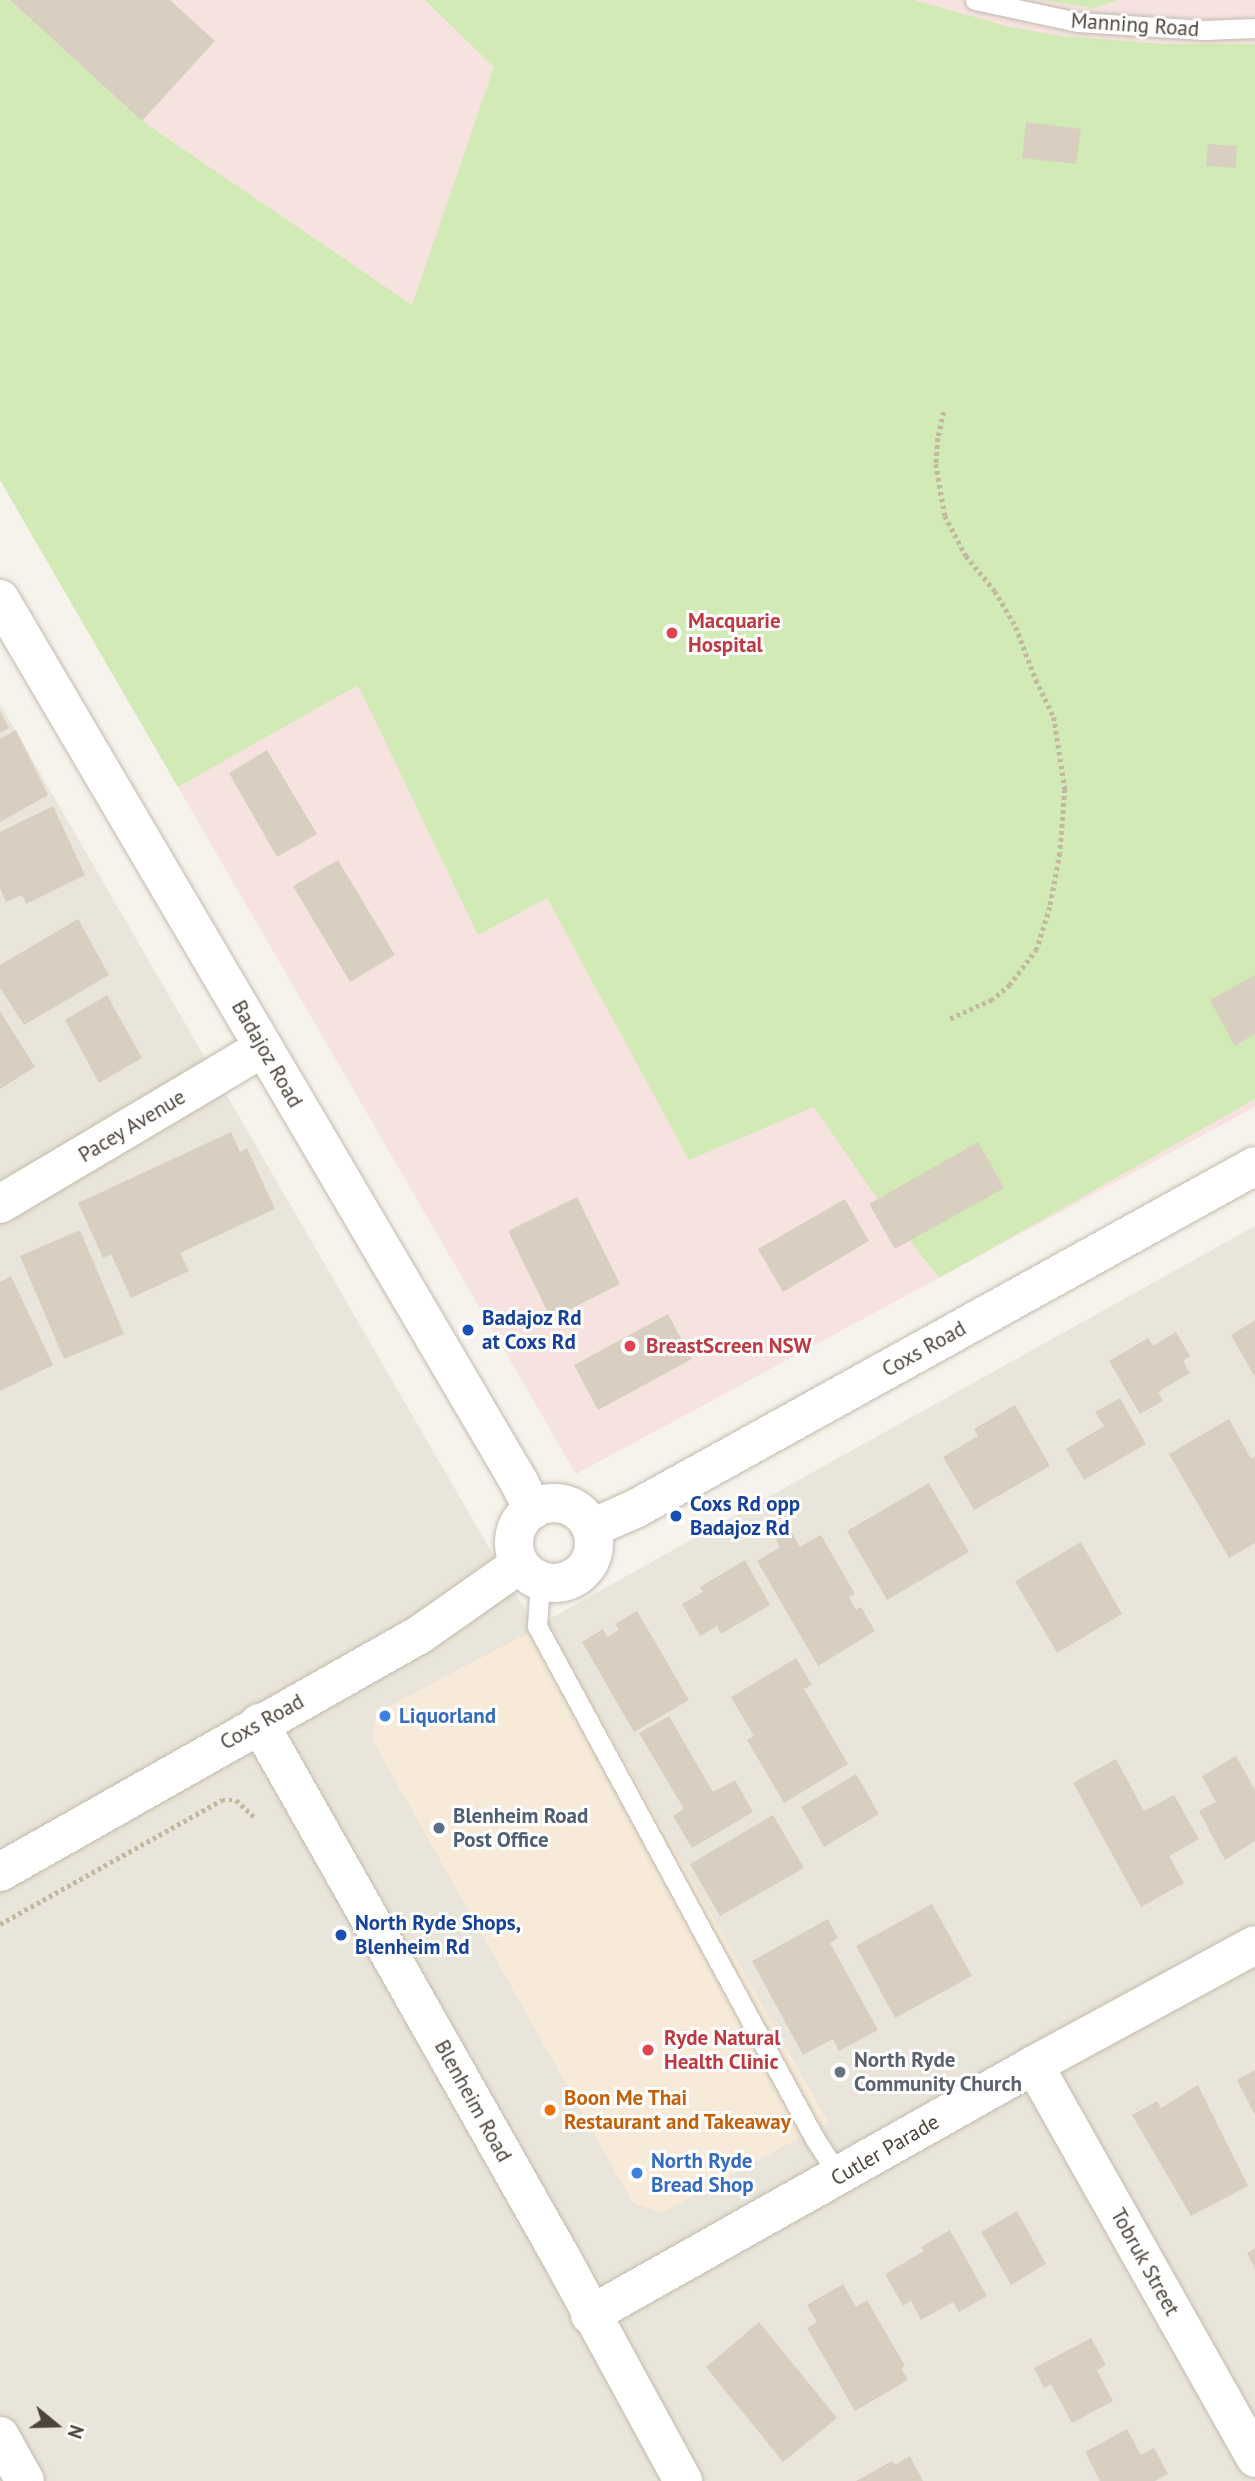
<!DOCTYPE html>
<style>
body{margin:0}
#map{position:relative;width:1255px;height:2481px;overflow:hidden;background:#f6f3ec;font-family:"PT Sans",sans-serif}
div>[style]{position:absolute}
.residential>*{inset:0;background:#eae5da}
.commercial>*{inset:0;background:#f7ead8}
.medical>*{inset:0;background:#f6e3e0}
.green>*{inset:0;background:#d2eab5}
.building>*{inset:0;background:#d8cfc1}
.path>*{height:4.5px;margin-top:-2.25px;transform-origin:0;background:repeating-linear-gradient(90deg,#c4b79f 0 3.5px,transparent 0 7px)}
.roads{filter:drop-shadow(0 0 2px #c2bbae) drop-shadow(0 0 2px #c2bbae)}
.service>*{height:19px;margin:-9.5px;padding:0 9.5px;transform-origin:9.5px;border-radius:9.5px;background:#fff}
.minor>*{height:38px;margin:-19px;padding:0 19px;transform-origin:19px;border-radius:19px;background:#fff}
.tertiary>*{height:38px;margin:-19px;padding:0 19px;transform-origin:19px;border-radius:19px;background:#fff}
.tertiary>.ring{margin:-19px;padding:0;box-sizing:content-box;background:none;border:38px solid #fff;border-radius:50%}
.dots>*{width:19px;height:19px;translate:-50% -50%;box-sizing:border-box;border:4px solid #fff;border-radius:50%}
span{translate:-50% -50%;white-space:nowrap;text-align:center;line-height:1.15;-webkit-text-stroke:6px #fff;paint-order:stroke}
.street-label{font-size:21px;color:#4b4439}
.health-label{font-size:21px;color:#be3a42;font-weight:700}
.left{translate:0 -50%;text-align:left}
.transit-label{font-size:21px;color:#164399;font-weight:700}
.shop-label{font-size:21px;color:#366cbe;font-weight:700}
.service-label{font-size:21px;color:#4e5e75;font-weight:700}
.worship-label{font-size:21px;color:#5b616d;font-weight:700}
.food-label{font-size:21px;color:#c56008;font-weight:700}
.north{position:absolute;left:21px;top:2390px;width:70px;height:70px;-webkit-text-stroke:5px #fff;paint-order:stroke;rotate:109deg;font-size:19px;font-weight:700;line-height:28px;text-align:center;color:#4b4439}
.north::after{content:'';display:block;margin:auto;width:24px;height:32px;background:#4b4439;clip-path:polygon(50% 0,100% 100%,50% 72%,0 100%)}
</style>
<div id="map">
<div class="residential">
<div style="clip-path:polygon(0 704px,535px 1627px,1255px 1226px,1255px 2481px,0 2481px)"></div>
</div>
<div class="commercial">
<div style="clip-path:polygon(547px 1623px,828px 2122px,662px 2213px,633px 2203px,372px 1739px,378px 1712px)"></div>
</div>
<div class="medical">
<div style="clip-path:polygon(0 0,1255px 0,1255px 1107px,576px 1474px,0 480px)"></div>
</div>
<div class="green">
<div style="clip-path:polygon(0 0,10px 0,142px 121px,412px 305px,494px 67px,425px 0,914px 0,1010px 27px,1061px 36px,1164px 44px,1255px 44px,1255px 1099px,939px 1278px,874px 1194px,814px 1107px,689px 1160px,547px 898px,478px 935px,358px 685px,178px 787px,0 480px)"></div>
<div style="clip-path:polygon(1040px 0,1118px 0,1094px 8px)"></div>
</div>
<div class="building">
<div style="clip-path:polygon(10px 0,170px 0,215px 41px,142px 121px)"></div>
<div style="clip-path:polygon(1026px 122px,1081px 129px,1076px 164px,1022px 158px)"></div>
<div style="clip-path:polygon(1208px 144px,1237px 146px,1236px 168px,1206px 166px)"></div>
<div style="clip-path:polygon(0 711px,9px 728px,0 733px)"></div>
<div style="clip-path:polygon(16px 730px,48px 795px,0 822px,0 739px)"></div>
<div style="clip-path:polygon(267px 750px,317px 834px,277px 857px,229px 773px)"></div>
<div style="clip-path:polygon(53px 806px,85px 875px,26px 904px,22px 895px,6px 902px,0 888px,0 832px)"></div>
<div style="clip-path:polygon(338px 860px,395px 955px,350px 982px,293px 886px)"></div>
<div style="clip-path:polygon(78px 919px,109px 975px,24px 1025px,0 988px,0 965px)"></div>
<div style="clip-path:polygon(1255px 975px,1255px 1034px,1235px 1046px,1210px 1000px)"></div>
<div style="clip-path:polygon(107px 995px,142px 1058px,99px 1083px,65px 1020px)"></div>
<div style="clip-path:polygon(0 1011px,35px 1067px,0 1089px)"></div>
<div style="clip-path:polygon(231px 1132px,240px 1152px,247px 1148px,275px 1209px,180px 1253px,189px 1271px,131px 1298px,111px 1254px,103px 1258px,78px 1203px)"></div>
<div style="clip-path:polygon(978px 1142px,1004px 1188px,895px 1249px,869px 1204px)"></div>
<div style="clip-path:polygon(577px 1197px,620px 1284px,551px 1319px,508px 1231px)"></div>
<div style="clip-path:polygon(845px 1199px,869px 1241px,783px 1292px,758px 1249px)"></div>
<div style="clip-path:polygon(80px 1230px,124px 1334px,64px 1359px,20px 1256px)"></div>
<div style="clip-path:polygon(11px 1276px,53px 1365px,0 1391px,0 1282px)"></div>
<div style="clip-path:polygon(668px 1314px,692px 1359px,598px 1410px,574px 1365px)"></div>
<div style="clip-path:polygon(1255px 1320px,1255px 1377px,1231px 1335px)"></div>
<div style="clip-path:polygon(1176px 1332px,1190px 1356px,1183px 1361px,1190px 1373px,1158px 1392px,1163px 1401px,1140px 1414px,1109px 1361px,1148px 1338px,1153px 1346px)"></div>
<div style="clip-path:polygon(1120px 1398px,1146px 1444px,1084px 1480px,1066px 1449px,1104px 1426px,1095px 1412px)"></div>
<div style="clip-path:polygon(1015px 1405px,1050px 1466px,974px 1510px,943px 1457px,978px 1436px,974px 1429px)"></div>
<div style="clip-path:polygon(1229px 1419px,1251px 1459px,1255px 1456px,1255px 1543px,1229px 1558px,1169px 1454px)"></div>
<div style="clip-path:polygon(929px 1483px,969px 1552px,887px 1600px,847px 1531px)"></div>
<div style="clip-path:polygon(791px 1531px,800px 1547px,821px 1535px,855px 1594px,849px 1597px,856px 1610px,861px 1607px,875px 1631px,818px 1666px,757px 1561px,780px 1547px,776px 1540px)"></div>
<div style="clip-path:polygon(1081px 1542px,1122px 1614px,1057px 1653px,1015px 1581px)"></div>
<div style="clip-path:polygon(745px 1560px,770px 1605px,721px 1634px,717px 1626px,700px 1636px,682px 1604px,703px 1592px,700px 1587px)"></div>
<div style="clip-path:polygon(637px 1611px,689px 1700px,634px 1732px,582px 1642px,603px 1629px,607px 1637px,619px 1630px,615px 1624px)"></div>
<div style="clip-path:polygon(796px 1658px,812px 1685px,804px 1689px,848px 1764px,784px 1803px,747px 1740px,754px 1736px,731px 1697px)"></div>
<div style="clip-path:polygon(669px 1716px,713px 1792px,735px 1780px,753px 1812px,692px 1848px,673px 1816px,684px 1809px,639px 1733px)"></div>
<div style="clip-path:polygon(1236px 1756px,1255px 1790px,1255px 1841px,1225px 1860px,1199px 1811px,1216px 1802px,1202px 1776px)"></div>
<div style="clip-path:polygon(1116px 1759px,1144px 1811px,1174px 1795px,1199px 1839px,1169px 1856px,1184px 1883px,1141px 1907px,1073px 1783px)"></div>
<div style="clip-path:polygon(856px 1774px,879px 1814px,824px 1847px,801px 1807px)"></div>
<div style="clip-path:polygon(773px 1815px,804px 1868px,720px 1916px,690px 1864px)"></div>
<div style="clip-path:polygon(932px 1904px,972px 1976px,895px 2018px,856px 1946px)"></div>
<div style="clip-path:polygon(828px 1919px,838px 1938px,830px 1943px,878px 2030px,839px 2051px,833px 2039px,803px 2055px,752px 1961px)"></div>
<div style="clip-path:polygon(1255px 2070px,1255px 2115px,1237px 2080px)"></div>
<div style="clip-path:polygon(1198px 2085px,1248px 2186px,1191px 2216px,1132px 2115px,1157px 2101px,1161px 2108px)"></div>
<div style="clip-path:polygon(1017px 2211px,1046px 2264px,1011px 2285px,981px 2232px)"></div>
<div style="clip-path:polygon(950px 2230px,987px 2296px,959px 2312px,953px 2302px,921px 2320px,911px 2301px,903px 2306px,885px 2274px,924px 2251px,921px 2247px)"></div>
<div style="clip-path:polygon(1255px 2248px,1255px 2269px,1247px 2253px)"></div>
<div style="clip-path:polygon(843px 2284px,856px 2307px,867px 2300px,905px 2366px,901px 2368px,908px 2380px,855px 2411px,807px 2328px,817px 2322px,807px 2305px)"></div>
<div style="clip-path:polygon(759px 2322px,837px 2418px,783px 2462px,706px 2367px)"></div>
<div style="clip-path:polygon(1091px 2338px,1106px 2365px,1097px 2370px,1113px 2401px,1072px 2423px,1051px 2384px,1044px 2388px,1034px 2368px)"></div>
<div style="clip-path:polygon(1127px 2429px,1141px 2455px,1154px 2448px,1168px 2474px,1155px 2481px,1100px 2481px,1085px 2452px)"></div>
<div style="clip-path:polygon(910px 2456px,923px 2481px,856px 2481px,892px 2461px,895px 2465px)"></div>
</div>
<div class="path">
<div style="left:944px;top:412px;width:27px;rotate:103deg"></div>
<div style="left:938px;top:438px;width:26px;rotate:94deg"></div>
<div style="left:936px;top:464px;width:53px;rotate:80.2deg"></div>
<div style="left:945px;top:516px;width:45px;rotate:62.3deg"></div>
<div style="left:966px;top:556px;width:45px;rotate:50.4deg"></div>
<div style="left:995px;top:591px;width:42px;rotate:59.7deg"></div>
<div style="left:1016px;top:627px;width:57px;rotate:69.3deg"></div>
<div style="left:1036px;top:680px;width:41px;rotate:64.1deg"></div>
<div style="left:1054px;top:717px;width:73px;rotate:81.3deg"></div>
<div style="left:1065px;top:789px;width:64px;rotate:94.5deg"></div>
<div style="left:1060px;top:853px;width:55px;rotate:100.5deg"></div>
<div style="left:1050px;top:907px;width:44px;rotate:107.2deg"></div>
<div style="left:1037px;top:949px;width:45px;rotate:126.9deg"></div>
<div style="left:1010px;top:985px;width:23px;rotate:140deg"></div>
<div style="left:992px;top:1000px;width:46px;rotate:155.7deg"></div>
<div style="left:0;top:1924px;width:254px;rotate:-29.2deg"></div>
<div style="left:222px;top:1800px;width:14px"></div>
<div style="left:236px;top:1800px;width:26px;rotate:43deg"></div>
</div>
<div class="roads">
<div class="service">
<div style="left:975px;top:0;width:105px;rotate:12.1deg"></div>
<div style="left:1078px;top:22px;width:127px;rotate:3.6deg"></div>
<div style="left:1205px;top:30px;width:50px;rotate:-2.3deg"></div>
<div style="left:540px;top:1580px;width:46px;rotate:93.7deg"></div>
<div style="left:537px;top:1626px;width:583px;rotate:61.55deg"></div>
<div style="left:815px;top:2139px;width:44px;rotate:57deg"></div>
</div>
<div class="minor">
<div style="left:0;top:599px;width:1024px;rotate:59.55deg"></div>
<div style="left:519px;top:1482px;width:31px;rotate:63deg"></div>
<div style="left:0;top:1204px;width:306px;rotate:-30.7deg"></div>
<div style="left:259px;top:1723px;width:613px;rotate:60.51deg"></div>
<div style="left:561px;top:2257px;width:255px;rotate:61.4deg"></div>
<div style="left:1034px;top:2065px;width:451px;rotate:60.6deg"></div>
<div style="left:590px;top:2315px;width:510px;rotate:-29.38deg"></div>
<div style="left:1034px;top:2065px;width:251px;rotate:-28.5deg"></div>
<div style="left:0;top:2436px;width:51px;rotate:60.9deg"></div>
</div>
<div class="tertiary">
<div class="ring" style="left:514px;top:1503px;width:42px;height:42px"></div>
<div style="left:592px;top:1528px;width:49px;rotate:-24deg"></div>
<div style="left:637px;top:1508px;width:706px;rotate:-28.96deg"></div>
<div style="left:0;top:1872px;width:481px;rotate:-29.5deg"></div>
<div style="left:419px;top:1635px;width:123px;rotate:-35.1deg"></div>
</div>
</div>
<div class="dots">
<div style="left:672px;top:633px;background:#e0444e"></div>
<div style="left:468px;top:1330px;background:#1a4fb4"></div>
<div style="left:630px;top:1346px;background:#e0444e"></div>
<div style="left:676px;top:1516px;background:#1a4fb4"></div>
<div style="left:385px;top:1716px;background:#3f7fe0"></div>
<div style="left:439px;top:1828px;background:#5c6f8a"></div>
<div style="left:341px;top:1935px;background:#1a4fb4"></div>
<div style="left:648px;top:2050px;background:#e0444e"></div>
<div style="left:840px;top:2072px;background:#6b7280"></div>
<div style="left:550px;top:2110px;background:#e8710a"></div>
<div style="left:637px;top:2173px;background:#3f7fe0"></div>
</div>
<div class="street-label">
<span style="left:1135px;top:25px;rotate:4deg">Manning Road</span>
<span style="left:267px;top:1054px;rotate:60deg">Badajoz Road</span>
<span style="left:132px;top:1126px;rotate:-31deg">Pacey Avenue</span>
<span style="left:924px;top:1349px;rotate:-29deg">Coxs Road</span>
<span style="left:262px;top:1722px;rotate:-29deg">Coxs Road</span>
<span style="left:473px;top:2101px;rotate:61deg">Blenheim Road</span>
<span style="left:885px;top:2150px;rotate:-30deg">Cutler Parade</span>
<span style="left:1145px;top:2262px;rotate:61deg">Tobruk Street</span>
</div>
<div class="health-label">
<span class="left" style="left:688px;top:633px">Macquarie<br>Hospital</span>
<span class="left" style="left:646px;top:1346px">BreastScreen NSW</span>
<span class="left" style="left:664px;top:2050px">Ryde Natural<br>Health Clinic</span>
</div>
<div class="transit-label">
<span class="left" style="left:482px;top:1330px">Badajoz Rd<br>at Coxs Rd</span>
<span class="left" style="left:690px;top:1516px">Coxs Rd opp<br>Badajoz Rd</span>
<span class="left" style="left:355px;top:1935px">North Ryde Shops,<br>Blenheim Rd</span>
</div>
<div class="shop-label">
<span class="left" style="left:399px;top:1716px">Liquorland</span>
<span class="left" style="left:651px;top:2173px">North Ryde<br>Bread Shop</span>
</div>
<div class="service-label">
<span class="left" style="left:453px;top:1828px">Blenheim Road<br>Post Office</span>
</div>
<div class="worship-label">
<span class="left" style="left:854px;top:2072px">North Ryde<br>Community Church</span>
</div>
<div class="food-label">
<span class="left" style="left:564px;top:2110px">Boon Me Thai<br>Restaurant and Takeaway</span>
</div>
<div class="north">N</div>
</div>
